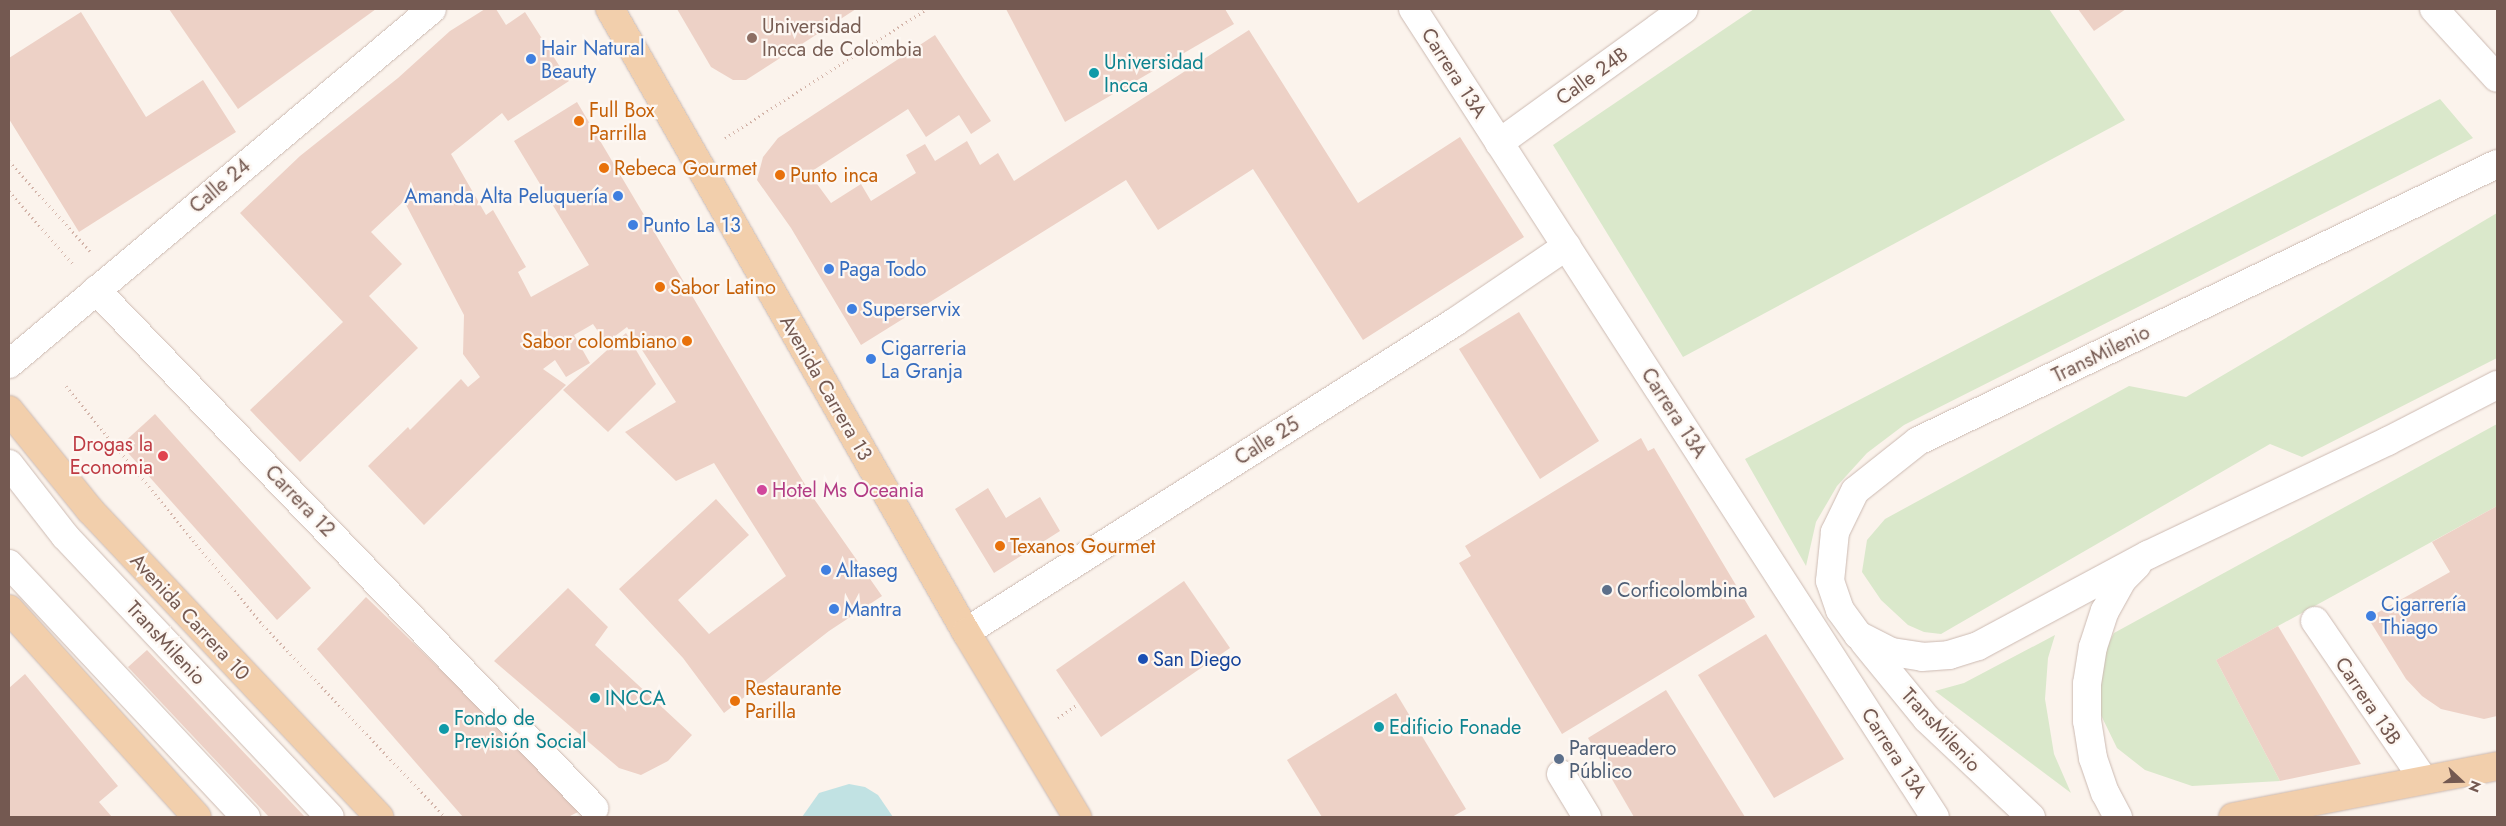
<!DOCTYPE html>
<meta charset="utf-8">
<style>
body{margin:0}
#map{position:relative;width:2506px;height:826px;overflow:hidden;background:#fbf3ec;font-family:Jost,sans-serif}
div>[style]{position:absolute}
.green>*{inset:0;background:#dae8cb}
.water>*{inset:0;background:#c1e2e3}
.building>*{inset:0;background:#edd1c6}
.path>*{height:3px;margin-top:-1.5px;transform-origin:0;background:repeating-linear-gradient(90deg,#d3b4a9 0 1px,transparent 0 5px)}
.roads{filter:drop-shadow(0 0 1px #ccbab2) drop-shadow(0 0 1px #ccbab2)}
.minor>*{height:28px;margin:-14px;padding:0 14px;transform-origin:14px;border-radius:14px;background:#fff}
.major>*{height:28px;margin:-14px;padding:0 14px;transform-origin:14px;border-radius:14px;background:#f2cfac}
.dots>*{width:14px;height:14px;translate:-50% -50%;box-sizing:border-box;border:2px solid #fdf7f2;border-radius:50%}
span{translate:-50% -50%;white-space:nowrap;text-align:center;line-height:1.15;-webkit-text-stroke:4.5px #fdf7f2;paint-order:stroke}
.education-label{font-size:20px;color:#785e54}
.left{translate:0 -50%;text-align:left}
.shop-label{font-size:20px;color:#366cbe}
.right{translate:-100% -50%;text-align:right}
.culture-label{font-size:20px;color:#0d838f}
.street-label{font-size:20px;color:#745951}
.food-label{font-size:20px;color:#c56008}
.health-label{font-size:20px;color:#be3a42}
.hotel-label{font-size:20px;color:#b23c85}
.service-label{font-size:20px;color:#4e5e75}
.transit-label{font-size:20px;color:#164399}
.frame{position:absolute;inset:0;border:10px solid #745951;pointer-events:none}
.north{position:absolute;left:2436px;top:756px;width:50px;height:50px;-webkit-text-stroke:4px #fdf7f2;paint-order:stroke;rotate:111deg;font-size:14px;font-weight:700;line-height:20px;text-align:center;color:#745951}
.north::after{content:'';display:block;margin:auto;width:18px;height:22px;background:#745951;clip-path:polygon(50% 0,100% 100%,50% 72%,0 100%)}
</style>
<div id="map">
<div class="green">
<div style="clip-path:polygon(1754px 9px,2049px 9px,2125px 120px,1683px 357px,1553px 145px)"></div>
<div style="clip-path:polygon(2440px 99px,2473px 138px,1904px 425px,1867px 453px,1837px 486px,1816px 522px,1806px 566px,1745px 459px)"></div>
<div style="clip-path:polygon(2497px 213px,2497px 358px,2302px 457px,2270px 444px,1941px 634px,1924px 632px,1908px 625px,1881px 600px,1862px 572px,1867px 540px,1885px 519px,2129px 386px,2186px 397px)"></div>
<div style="clip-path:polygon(2497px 424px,2497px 506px,2216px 660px,2280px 781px,2192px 786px,2145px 770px,2117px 748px,2098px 709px,2097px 690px,2105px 651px,2114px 633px)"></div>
<div style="clip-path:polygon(2055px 635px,2048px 658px,2045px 699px,2054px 754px,2071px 793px,1935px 691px,1964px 683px)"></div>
</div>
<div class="water">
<div style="clip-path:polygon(849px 784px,865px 787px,878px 795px,893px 817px,802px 817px,819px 793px)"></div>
</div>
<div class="building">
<div style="clip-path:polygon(169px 9px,376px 9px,238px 109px)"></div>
<div style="clip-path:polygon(485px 9px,496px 9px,506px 25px,525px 12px,569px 81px,508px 121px,502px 113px,451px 154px,486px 215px,493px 210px,526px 267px,518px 272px,531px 297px,589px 265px,514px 141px,577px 102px,770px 427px,812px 496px,882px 596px,829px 631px,724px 713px,683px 658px,619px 589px,716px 499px,749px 535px,678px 600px,709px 634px,786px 576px,714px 463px,676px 481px,625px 432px,676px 402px,627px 327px,606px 343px,593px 324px,574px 335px,590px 363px,566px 377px,555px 360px,543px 369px,566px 385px,424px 525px,368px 466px,408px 427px,410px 430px,461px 379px,468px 387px,480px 377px,463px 354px,464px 315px,404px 201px,371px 232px,402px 264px,369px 296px,418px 348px,300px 462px,250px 410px,343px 322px,240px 213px,300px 156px,398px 78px,450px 31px)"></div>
<div style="clip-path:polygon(677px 9px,856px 9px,746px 80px,733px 80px,711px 67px)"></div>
<div style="clip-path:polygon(1006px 9px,1225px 9px,1234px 24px,1065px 122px)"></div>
<div style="clip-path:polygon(2078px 9px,2126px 9px,2094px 31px)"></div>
<div style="clip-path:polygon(81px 12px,146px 117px,203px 80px,236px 132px,79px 232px,9px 119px,9px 58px)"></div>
<div style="clip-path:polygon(1249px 30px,1358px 203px,1460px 137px,1524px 237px,1363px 340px,1253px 169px,1158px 230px,1126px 180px,861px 345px,791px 228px,757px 180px,763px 157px,778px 138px,935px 35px,991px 121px,971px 134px,959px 115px,926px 137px,908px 109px,809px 173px,831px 203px,861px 184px,871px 201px,916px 173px,906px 155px,925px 144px,935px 161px,967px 141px,980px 165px,998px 153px,1014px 181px)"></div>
<div style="clip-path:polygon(1519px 312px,1599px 441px,1540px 479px,1459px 349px)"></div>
<div style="clip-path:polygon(626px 333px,656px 384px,608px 432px,563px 390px)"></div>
<div style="clip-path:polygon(155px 414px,311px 588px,277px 620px,121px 445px)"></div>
<div style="clip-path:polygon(1641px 438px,1648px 451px,1654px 448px,1755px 617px,1562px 734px,1459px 563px,1471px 556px,1465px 546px)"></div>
<div style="clip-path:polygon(988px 488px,1006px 518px,1040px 497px,1060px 531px,994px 573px,955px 509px)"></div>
<div style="clip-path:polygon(2497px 506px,2497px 716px,2484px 719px,2441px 709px,2422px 696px,2406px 679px,2368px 618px,2450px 572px,2432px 542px)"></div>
<div style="clip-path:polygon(1184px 581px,1230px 648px,1101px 737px,1056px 670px)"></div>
<div style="clip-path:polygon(568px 588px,608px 627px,595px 645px,692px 735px,668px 761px,641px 775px,619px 768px,494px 661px)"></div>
<div style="clip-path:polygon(366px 597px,584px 809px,568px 817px,463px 817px,317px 649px)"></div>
<div style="clip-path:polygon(2278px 626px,2361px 764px,2280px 781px,2216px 660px)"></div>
<div style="clip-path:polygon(1766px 634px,1844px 759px,1774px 798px,1698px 675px)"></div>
<div style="clip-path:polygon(147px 650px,305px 817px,269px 817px,128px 667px)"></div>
<div style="clip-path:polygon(25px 674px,118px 786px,99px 802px,112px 817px,9px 817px,9px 688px)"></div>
<div style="clip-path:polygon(1666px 690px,1745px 817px,1634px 817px,1588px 738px)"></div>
<div style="clip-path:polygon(1396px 693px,1466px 809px,1452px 817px,1322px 817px,1287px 760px)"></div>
</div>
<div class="path">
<div style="left:725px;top:138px;width:240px;rotate:-32.6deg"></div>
<div style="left:9px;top:161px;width:121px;rotate:48deg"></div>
<div style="left:9px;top:191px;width:97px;rotate:48.8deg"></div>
<div style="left:66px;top:386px;width:310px;rotate:50.5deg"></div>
<div style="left:263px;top:625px;width:265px;rotate:46.5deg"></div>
<div style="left:1058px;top:718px;width:24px;rotate:-35deg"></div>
</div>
<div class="roads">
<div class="minor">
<div style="left:1413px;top:9px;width:962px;rotate:57.14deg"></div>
<div style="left:2434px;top:9px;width:93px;rotate:47.6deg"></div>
<div style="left:1499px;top:143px;width:228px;rotate:-35.9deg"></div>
<div style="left:2497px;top:164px;width:642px;rotate:154.43deg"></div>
<div style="left:1918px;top:441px;width:80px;rotate:141.6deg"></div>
<div style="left:1855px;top:491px;width:46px;rotate:116deg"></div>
<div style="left:1835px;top:532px;width:49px;rotate:95.8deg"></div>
<div style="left:1830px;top:581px;width:31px;rotate:71deg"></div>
<div style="left:1840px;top:610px;width:31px;rotate:54deg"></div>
<div style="left:1858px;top:635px;width:38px;rotate:27deg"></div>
<div style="left:1892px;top:652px;width:30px;rotate:9deg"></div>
<div style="left:1922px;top:657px;width:27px;rotate:-4deg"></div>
<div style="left:1949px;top:655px;width:30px;rotate:-17deg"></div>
<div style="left:1978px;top:646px;width:193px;rotate:-28.2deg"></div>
<div style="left:2148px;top:555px;width:266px;rotate:-25.4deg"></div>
<div style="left:2388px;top:441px;width:123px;rotate:-27.2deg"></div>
<div style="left:96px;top:290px;width:719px;rotate:46.13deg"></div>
<div style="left:9px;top:364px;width:552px;rotate:-40deg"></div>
<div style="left:9px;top:464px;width:91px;rotate:52.1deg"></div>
<div style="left:65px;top:536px;width:386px;rotate:46.7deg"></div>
<div style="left:9px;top:564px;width:347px;rotate:46.9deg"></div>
<div style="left:2315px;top:621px;width:191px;rotate:55.6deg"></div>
<div style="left:966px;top:632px;width:579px;rotate:-32.37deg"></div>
<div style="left:1455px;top:322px;width:135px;rotate:-34.2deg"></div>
<div style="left:1864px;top:642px;width:99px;rotate:50.7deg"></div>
<div style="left:1927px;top:719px;width:143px;rotate:43.3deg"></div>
<div style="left:1561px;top:774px;width:50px;rotate:58.8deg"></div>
<div style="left:2118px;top:817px;width:27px;rotate:-118deg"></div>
<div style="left:2105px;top:793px;width:37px;rotate:-109deg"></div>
<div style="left:2093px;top:758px;width:37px;rotate:-99deg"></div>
<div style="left:2087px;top:721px;width:37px;rotate:-90deg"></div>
<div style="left:2087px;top:684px;width:37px;rotate:-81deg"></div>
<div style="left:2093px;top:647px;width:38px;rotate:-72deg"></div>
<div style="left:2105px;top:611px;width:37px;rotate:-61deg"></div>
<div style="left:2123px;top:579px;width:20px;rotate:-45deg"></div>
</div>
<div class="major">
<div style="left:610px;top:9px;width:718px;rotate:60.26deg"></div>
<div style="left:966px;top:632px;width:216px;rotate:59deg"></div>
<div style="left:9px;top:410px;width:129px;rotate:51deg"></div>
<div style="left:90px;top:510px;width:422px;rotate:46.7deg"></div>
<div style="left:9px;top:609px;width:280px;rotate:47.9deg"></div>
<div style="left:2233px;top:817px;width:269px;rotate:-10.9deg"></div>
</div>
</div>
<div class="dots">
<div style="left:752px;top:38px;background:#8d6e63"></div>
<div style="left:531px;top:59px;background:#3f7fe0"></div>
<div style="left:1094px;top:73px;background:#0f9aa8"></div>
<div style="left:579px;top:121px;background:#e8710a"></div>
<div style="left:604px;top:168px;background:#e8710a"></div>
<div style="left:780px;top:175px;background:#e8710a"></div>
<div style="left:618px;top:196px;background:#3f7fe0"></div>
<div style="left:633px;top:225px;background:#3f7fe0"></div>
<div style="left:829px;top:269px;background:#3f7fe0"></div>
<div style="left:660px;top:287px;background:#e8710a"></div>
<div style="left:852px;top:309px;background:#3f7fe0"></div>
<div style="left:687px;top:341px;background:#e8710a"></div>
<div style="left:871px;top:359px;background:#3f7fe0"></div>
<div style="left:163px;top:456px;background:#e0444e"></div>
<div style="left:762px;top:490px;background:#d1479c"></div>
<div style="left:1000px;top:546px;background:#e8710a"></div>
<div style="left:826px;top:570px;background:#3f7fe0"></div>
<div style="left:1607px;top:590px;background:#5c6f8a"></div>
<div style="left:834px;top:609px;background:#3f7fe0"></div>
<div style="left:2371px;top:616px;background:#3f7fe0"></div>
<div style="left:1143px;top:659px;background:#1a4fb4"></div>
<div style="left:595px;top:698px;background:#0f9aa8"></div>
<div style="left:735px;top:701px;background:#e8710a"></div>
<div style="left:1379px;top:727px;background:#0f9aa8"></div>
<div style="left:444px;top:729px;background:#0f9aa8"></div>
<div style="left:1559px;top:759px;background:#5c6f8a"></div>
</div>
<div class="education-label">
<span class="left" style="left:762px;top:38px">Universidad<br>Incca de Colombia</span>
</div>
<div class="shop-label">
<span class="left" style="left:541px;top:60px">Hair Natural<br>Beauty</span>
<span class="right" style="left:608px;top:196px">Amanda Alta Peluquería</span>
<span class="left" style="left:643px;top:225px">Punto La 13</span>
<span class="left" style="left:839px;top:269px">Paga Todo</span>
<span class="left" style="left:862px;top:309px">Superservix</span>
<span class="left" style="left:881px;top:360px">Cigarreria<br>La Granja</span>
<span class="left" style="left:836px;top:570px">Altaseg</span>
<span class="left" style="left:2381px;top:616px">Cigarrería<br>Thiago</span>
<span class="left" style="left:844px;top:609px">Mantra</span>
</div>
<div class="culture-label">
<span class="left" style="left:1104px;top:74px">Universidad<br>Incca</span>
<span class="left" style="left:605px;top:698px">INCCA</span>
<span class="left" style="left:454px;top:730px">Fondo de<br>Previsión Social</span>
<span class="left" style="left:1389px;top:727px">Edificio Fonade</span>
</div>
<div class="street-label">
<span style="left:1454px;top:73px;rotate:57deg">Carrera 13A</span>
<span style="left:1592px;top:76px;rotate:-36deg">Calle 24B</span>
<span style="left:220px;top:186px;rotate:-40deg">Calle 24</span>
<span style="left:2101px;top:354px;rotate:-26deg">TransMilenio</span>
<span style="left:826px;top:388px;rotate:60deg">Avenida Carrera 13</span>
<span style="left:1674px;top:413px;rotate:57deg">Carrera 13A</span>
<span style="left:1267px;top:441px;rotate:-32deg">Calle 25</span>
<span style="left:300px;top:501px;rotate:46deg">Carrera 12</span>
<span style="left:190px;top:617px;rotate:47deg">Avenida Carrera 10</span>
<span style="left:166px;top:643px;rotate:47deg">TransMilenio</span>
<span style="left:2368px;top:701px;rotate:56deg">Carrera 13B</span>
<span style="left:1941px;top:730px;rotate:47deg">TransMilenio</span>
<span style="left:1894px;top:753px;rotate:57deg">Carrera 13A</span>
</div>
<div class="food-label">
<span class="left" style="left:589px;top:122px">Full Box<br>Parrilla</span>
<span class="left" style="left:614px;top:168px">Rebeca Gourmet</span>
<span class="left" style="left:790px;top:175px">Punto inca</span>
<span class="left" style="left:670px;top:287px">Sabor Latino</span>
<span class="right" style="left:677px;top:341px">Sabor colombiano</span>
<span class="left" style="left:1010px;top:546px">Texanos Gourmet</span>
<span class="left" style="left:745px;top:700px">Restaurante<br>Parilla</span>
</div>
<div class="health-label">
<span class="right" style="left:153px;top:456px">Drogas la<br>Economia</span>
</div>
<div class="hotel-label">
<span class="left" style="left:772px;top:490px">Hotel Ms Oceania</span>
</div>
<div class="service-label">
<span class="left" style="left:1617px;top:590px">Corficolombina</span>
<span class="left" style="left:1569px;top:760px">Parqueadero<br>Público</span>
</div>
<div class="transit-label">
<span class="left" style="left:1153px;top:659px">San Diego</span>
</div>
<div class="frame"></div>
<div class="north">N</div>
</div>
